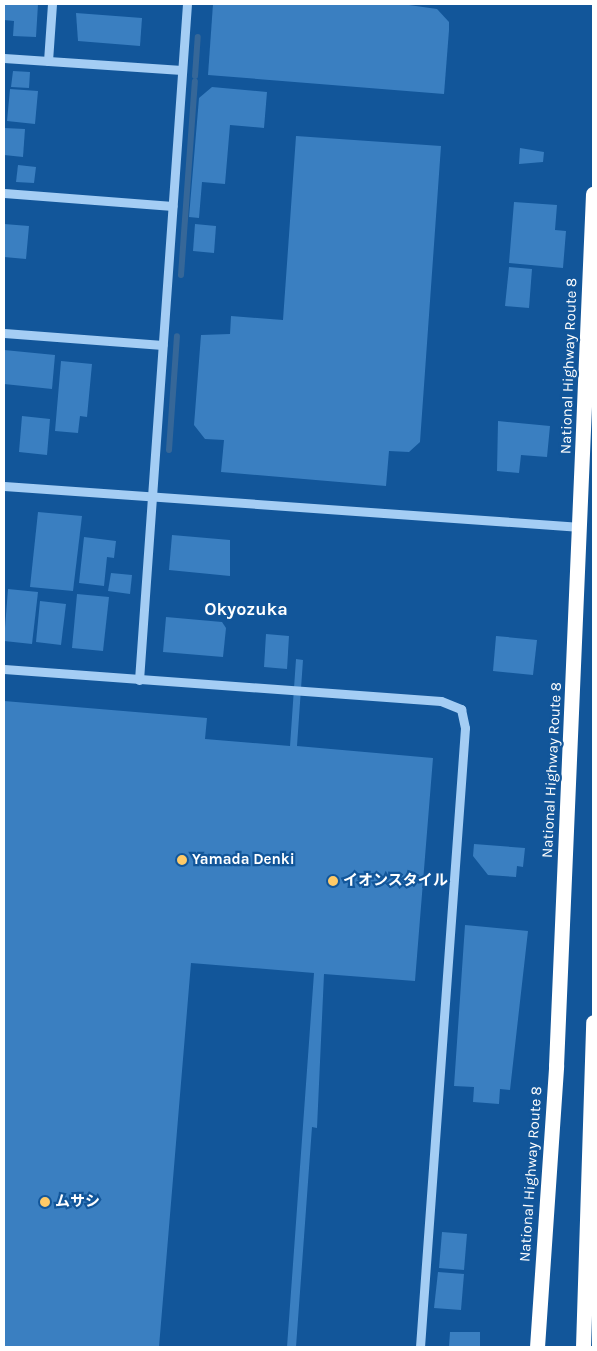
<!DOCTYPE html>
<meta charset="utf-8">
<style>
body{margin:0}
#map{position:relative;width:597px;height:1351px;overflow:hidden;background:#12569a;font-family:Karla,"Noto Sans JP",sans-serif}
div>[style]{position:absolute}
.stream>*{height:6px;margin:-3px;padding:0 3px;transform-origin:3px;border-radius:3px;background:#366798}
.building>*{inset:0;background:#3a7fc1}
.minor>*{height:9px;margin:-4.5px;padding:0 4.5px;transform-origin:4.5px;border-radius:4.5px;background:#a4cdf4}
.highway>*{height:15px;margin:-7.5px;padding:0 7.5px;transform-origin:7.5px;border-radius:7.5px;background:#fff}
.dots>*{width:14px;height:14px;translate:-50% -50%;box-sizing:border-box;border:2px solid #12569a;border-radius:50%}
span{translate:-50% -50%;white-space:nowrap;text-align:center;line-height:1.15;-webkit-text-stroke:4.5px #12569a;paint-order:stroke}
.street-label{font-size:15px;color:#fff}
.poi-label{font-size:15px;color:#fff;font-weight:700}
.left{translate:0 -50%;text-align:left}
.quarter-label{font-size:18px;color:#fff;font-weight:700}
.frame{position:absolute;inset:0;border:5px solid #fff;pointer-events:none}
</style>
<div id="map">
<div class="stream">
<div style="left:195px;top:76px;width:39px;rotate:-86deg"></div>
<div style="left:181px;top:275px;width:194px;rotate:-85.9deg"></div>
<div style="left:169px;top:450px;width:114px;rotate:-86deg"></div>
</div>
<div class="building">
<div style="clip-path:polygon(4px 4px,38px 4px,36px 37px,13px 36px,14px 21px,4px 20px)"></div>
<div style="clip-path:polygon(213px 4px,402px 4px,437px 9px,449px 22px,449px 30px,444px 94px,208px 75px)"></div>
<div style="clip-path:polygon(76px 13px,142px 18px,140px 46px,78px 41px)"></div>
<div style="clip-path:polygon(13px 71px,30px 72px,29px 88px,11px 87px)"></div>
<div style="clip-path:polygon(212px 87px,267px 92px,264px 128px,230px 125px,225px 184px,202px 182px,199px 218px,189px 217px,199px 98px)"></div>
<div style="clip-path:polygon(10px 89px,38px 91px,35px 124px,7px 121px)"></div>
<div style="clip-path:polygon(4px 128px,25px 129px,23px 157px,4px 155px)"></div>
<div style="clip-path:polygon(296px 136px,441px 146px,420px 442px,409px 452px,389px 451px,386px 486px,221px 472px,224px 440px,205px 439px,194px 425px,201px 335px,230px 334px,231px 316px,283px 320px)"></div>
<div style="clip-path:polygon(520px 148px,544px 152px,543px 162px,519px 164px)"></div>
<div style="clip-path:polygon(18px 165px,36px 167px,34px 183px,16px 182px)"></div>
<div style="clip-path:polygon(514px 202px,557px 205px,555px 230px,566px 231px,563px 268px,509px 263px)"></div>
<div style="clip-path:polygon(4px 224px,29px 226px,26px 259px,4px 257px)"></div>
<div style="clip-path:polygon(195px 224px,216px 226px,214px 253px,193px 251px)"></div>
<div style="clip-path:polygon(509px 267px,532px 269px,529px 308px,505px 306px)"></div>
<div style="clip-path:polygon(4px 350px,55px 355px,52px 389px,4px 384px)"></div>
<div style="clip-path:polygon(61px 361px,92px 364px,87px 417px,80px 416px,78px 433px,55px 431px)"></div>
<div style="clip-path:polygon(22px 416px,50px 419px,47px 455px,19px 452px)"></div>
<div style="clip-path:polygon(498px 421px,550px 426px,547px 457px,521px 455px,519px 473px,497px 471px)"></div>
<div style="clip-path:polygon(38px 512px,82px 516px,73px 591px,30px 587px)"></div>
<div style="clip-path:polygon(172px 535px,230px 540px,230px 576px,169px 570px)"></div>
<div style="clip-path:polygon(84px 537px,116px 541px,114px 558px,107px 557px,104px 586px,79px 583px)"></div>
<div style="clip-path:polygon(111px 573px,132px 575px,130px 594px,108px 591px)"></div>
<div style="clip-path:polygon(8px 589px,38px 592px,32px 644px,4px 641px)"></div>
<div style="clip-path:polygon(77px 594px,109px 597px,103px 651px,72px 648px)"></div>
<div style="clip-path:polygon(40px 601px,66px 604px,61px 645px,36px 642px)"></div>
<div style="clip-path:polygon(166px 617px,222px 622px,226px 628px,223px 657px,163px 652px)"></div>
<div style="clip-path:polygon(266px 634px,289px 636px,287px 669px,264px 667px)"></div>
<div style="clip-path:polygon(496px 636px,537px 640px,533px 675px,493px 671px)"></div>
<div style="clip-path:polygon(296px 659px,303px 660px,297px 746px,433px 758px,415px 981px,324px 974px,317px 1128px,312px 1127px,296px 1347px,287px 1347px,314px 973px,191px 963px,159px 1347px,4px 1347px,4px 701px,207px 718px,205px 739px,290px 746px)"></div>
<div style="clip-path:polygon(474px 844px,525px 848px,523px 867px,517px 866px,516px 877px,488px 875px,473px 856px)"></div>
<div style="clip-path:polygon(465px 925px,528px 931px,510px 1090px,500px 1089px,499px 1104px,473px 1102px,474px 1087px,454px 1086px)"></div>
<div style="clip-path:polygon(442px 1232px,467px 1234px,464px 1270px,439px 1268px)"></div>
<div style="clip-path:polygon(438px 1272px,464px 1274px,461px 1310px,434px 1308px)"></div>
<div style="clip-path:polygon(450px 1332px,480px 1332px,480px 1347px,449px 1347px)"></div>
</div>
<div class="minor">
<div style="left:4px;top:58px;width:178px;rotate:3.9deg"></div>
<div style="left:48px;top:61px;width:57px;rotate:-86deg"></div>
<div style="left:4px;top:193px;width:169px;rotate:4.4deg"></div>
<div style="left:4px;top:333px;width:159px;rotate:4.3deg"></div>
<div style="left:4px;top:486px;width:578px;rotate:4.06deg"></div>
<div style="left:4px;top:669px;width:438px;rotate:4.2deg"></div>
<div style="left:441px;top:701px;width:22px;rotate:22deg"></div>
<div style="left:461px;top:709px;width:19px;rotate:78deg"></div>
<div style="left:465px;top:728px;width:621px;rotate:94.16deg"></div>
<div style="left:139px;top:680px;width:678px;rotate:-85.94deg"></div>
</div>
<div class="highway">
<div style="left:537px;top:1347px;width:282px;rotate:-86.1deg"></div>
<div style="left:556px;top:1066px;width:873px;rotate:-87.57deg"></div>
<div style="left:583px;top:1347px;width:325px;rotate:-88.2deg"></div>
</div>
<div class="dots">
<div style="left:182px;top:860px;background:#ffca67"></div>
<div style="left:333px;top:881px;background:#ffca67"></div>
<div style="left:45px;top:1202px;background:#ffca67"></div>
</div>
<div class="street-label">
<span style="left:569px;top:366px;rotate:-88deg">National Highway Route 8</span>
<span style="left:552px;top:770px;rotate:-87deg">National Highway Route 8</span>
<span style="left:531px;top:1174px;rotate:-86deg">National Highway Route 8</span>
</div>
<div class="poi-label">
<span class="left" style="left:192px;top:860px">Yamada Denki</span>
<span class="left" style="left:343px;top:881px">イオンスタイル</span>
<span class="left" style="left:55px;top:1202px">ムサシ</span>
</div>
<div class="quarter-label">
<span style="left:246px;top:609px">Okyozuka</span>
</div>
<div class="frame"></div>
</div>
